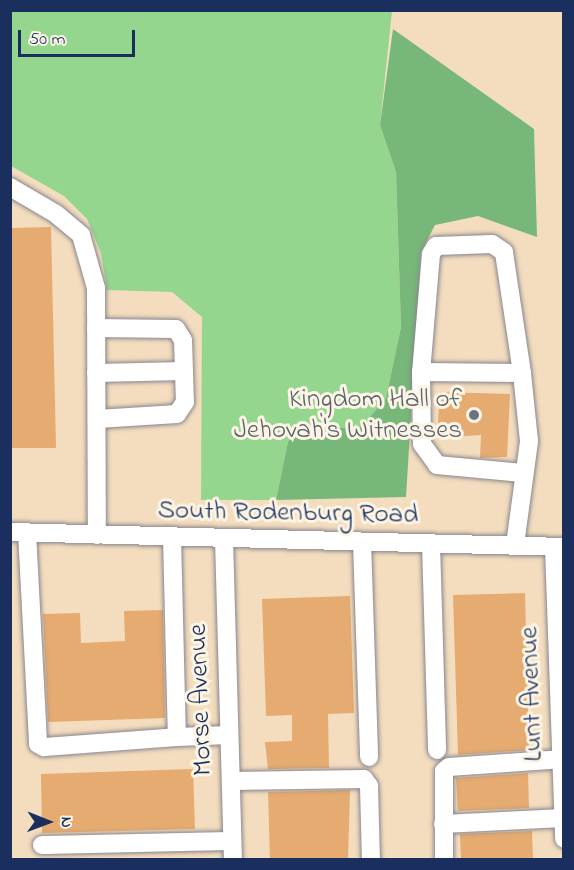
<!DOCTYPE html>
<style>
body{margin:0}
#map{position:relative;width:574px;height:870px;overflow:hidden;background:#f4ddbe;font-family:"Indie Flower",sans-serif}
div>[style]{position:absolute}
.green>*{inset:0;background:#94d68e}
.forest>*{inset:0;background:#77b779}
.building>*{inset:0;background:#e5ab70}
.roads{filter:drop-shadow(0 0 2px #88868e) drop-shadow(0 0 2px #88868e)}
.minor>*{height:18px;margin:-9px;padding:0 9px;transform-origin:9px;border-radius:9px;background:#fff}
.dots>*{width:16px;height:16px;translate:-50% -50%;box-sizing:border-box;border:3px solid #fcf5e5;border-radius:50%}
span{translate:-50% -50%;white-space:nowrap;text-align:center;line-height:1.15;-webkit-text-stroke:6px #fcf5e5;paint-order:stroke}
.worship-label{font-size:27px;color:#5b616d}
.right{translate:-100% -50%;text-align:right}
.street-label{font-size:27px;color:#1b2f5e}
.frame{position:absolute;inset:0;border:12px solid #1b2f5e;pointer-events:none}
.north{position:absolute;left:18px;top:792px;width:60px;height:60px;-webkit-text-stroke:4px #fcf5e5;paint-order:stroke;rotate:91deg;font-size:16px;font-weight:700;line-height:24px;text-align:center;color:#1b2f5e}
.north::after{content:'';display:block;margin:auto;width:21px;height:27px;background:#1b2f5e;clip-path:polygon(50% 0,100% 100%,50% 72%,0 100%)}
.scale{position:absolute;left:18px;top:30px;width:117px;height:27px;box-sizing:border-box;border:3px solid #1b2f5e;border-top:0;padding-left:8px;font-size:18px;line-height:21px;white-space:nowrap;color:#1b2f5e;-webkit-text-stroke:4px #fcf5e5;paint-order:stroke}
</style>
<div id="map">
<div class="green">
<div style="clip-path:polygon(11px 11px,392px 11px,380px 125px,396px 172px,401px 327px,386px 398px,361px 427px,294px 430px,288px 442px,276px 500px,201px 500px,202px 317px,172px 292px,107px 290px,101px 253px,87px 219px,64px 196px,11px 166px)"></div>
</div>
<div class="forest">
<div style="clip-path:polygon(393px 29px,534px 129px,537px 237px,478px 216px,435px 225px,421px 252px,406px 497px,276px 500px,288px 442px,294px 430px,361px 427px,386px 398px,401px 327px,396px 172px,380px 125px)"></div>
</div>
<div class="building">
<div style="clip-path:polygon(51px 227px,56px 448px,10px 448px,10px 228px)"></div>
<div style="clip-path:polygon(440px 392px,510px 394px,507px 457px,480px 458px,481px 435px,437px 438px)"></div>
<div style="clip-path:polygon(525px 593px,529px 750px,458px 755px,453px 595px)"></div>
<div style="clip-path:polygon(350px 596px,354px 713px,328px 714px,329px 768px,268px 769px,265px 742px,292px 741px,292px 715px,266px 716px,262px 599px)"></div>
<div style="clip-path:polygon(163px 610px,165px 718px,48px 722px,43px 614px,80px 613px,81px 643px,125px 641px,124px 611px)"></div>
<div style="clip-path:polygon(193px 769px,195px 829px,42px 833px,41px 774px)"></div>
<div style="clip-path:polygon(528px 773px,529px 808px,458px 811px,456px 778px)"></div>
<div style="clip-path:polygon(350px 790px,348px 860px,270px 860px,268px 792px)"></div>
<div style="clip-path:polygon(532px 831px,533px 858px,461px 860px,460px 834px)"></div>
</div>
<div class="roads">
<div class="minor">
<div style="left:10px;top:187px;width:53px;rotate:30.4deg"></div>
<div style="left:56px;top:214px;width:33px;rotate:40deg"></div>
<div style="left:81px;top:235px;width:55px;rotate:74.2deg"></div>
<div style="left:96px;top:288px;width:247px;rotate:89.8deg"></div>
<div style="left:96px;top:328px;width:80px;rotate:0.7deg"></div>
<div style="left:176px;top:329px;width:13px;rotate:58deg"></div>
<div style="left:183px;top:340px;width:62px;rotate:88.2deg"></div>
<div style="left:185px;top:402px;width:14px;rotate:124deg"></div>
<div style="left:177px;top:414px;width:80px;rotate:176.4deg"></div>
<div style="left:421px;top:372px;width:72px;rotate:89.2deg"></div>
<div style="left:422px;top:444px;width:26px;rotate:54deg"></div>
<div style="left:437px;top:465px;width:86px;rotate:5.3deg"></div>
<div style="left:96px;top:373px;width:88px;rotate:-1.3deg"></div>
<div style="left:10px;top:532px;width:554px;rotate:1.55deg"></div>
<div style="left:27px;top:532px;width:212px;rotate:87deg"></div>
<div style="left:38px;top:744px;width:7px;rotate:27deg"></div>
<div style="left:44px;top:747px;width:133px;rotate:-4.3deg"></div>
<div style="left:172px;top:537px;width:200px;rotate:88.6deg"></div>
<div style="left:177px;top:737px;width:52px;rotate:-2.2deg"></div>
<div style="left:224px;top:539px;width:321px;rotate:88.4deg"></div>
<div style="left:362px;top:542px;width:215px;rotate:88.1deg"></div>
<div style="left:431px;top:544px;width:206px;rotate:88.3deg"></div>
<div style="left:515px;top:545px;width:105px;rotate:-82.3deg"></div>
<div style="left:529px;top:441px;width:68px;rotate:-95.9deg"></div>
<div style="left:522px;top:373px;width:122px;rotate:-98.5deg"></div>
<div style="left:504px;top:252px;width:14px;rotate:-146deg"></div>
<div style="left:492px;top:244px;width:56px;rotate:178deg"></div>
<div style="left:436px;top:246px;width:9px;rotate:122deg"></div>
<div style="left:431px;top:254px;width:118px;rotate:94.8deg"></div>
<div style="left:421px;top:372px;width:101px;rotate:0.6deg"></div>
<div style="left:554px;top:547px;width:292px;rotate:88deg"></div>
<div style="left:231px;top:781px;width:133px;rotate:-0.9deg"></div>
<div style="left:364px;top:779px;width:9px;rotate:54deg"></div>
<div style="left:369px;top:786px;width:74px;rotate:88.5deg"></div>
<div style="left:443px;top:824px;width:120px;rotate:-2.9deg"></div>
<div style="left:42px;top:845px;width:190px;rotate:-1.2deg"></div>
<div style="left:444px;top:859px;width:88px;rotate:-90deg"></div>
<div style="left:444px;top:771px;width:6px;rotate:-39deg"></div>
<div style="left:449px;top:767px;width:115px;rotate:-4deg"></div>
</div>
</div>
<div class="dots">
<div style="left:474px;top:415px;background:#6b7280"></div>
</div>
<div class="worship-label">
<span class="right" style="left:462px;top:415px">Kingdom Hall of<br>Jehovah's Witnesses</span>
</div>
<div class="street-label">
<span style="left:288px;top:513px;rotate:1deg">South Rodenburg Road</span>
<span style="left:532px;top:694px;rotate:-92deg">Lunt Avenue</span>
<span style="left:201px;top:700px;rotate:-92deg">Morse Avenue</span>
</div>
<div class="frame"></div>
<div class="north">N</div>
<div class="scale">50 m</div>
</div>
